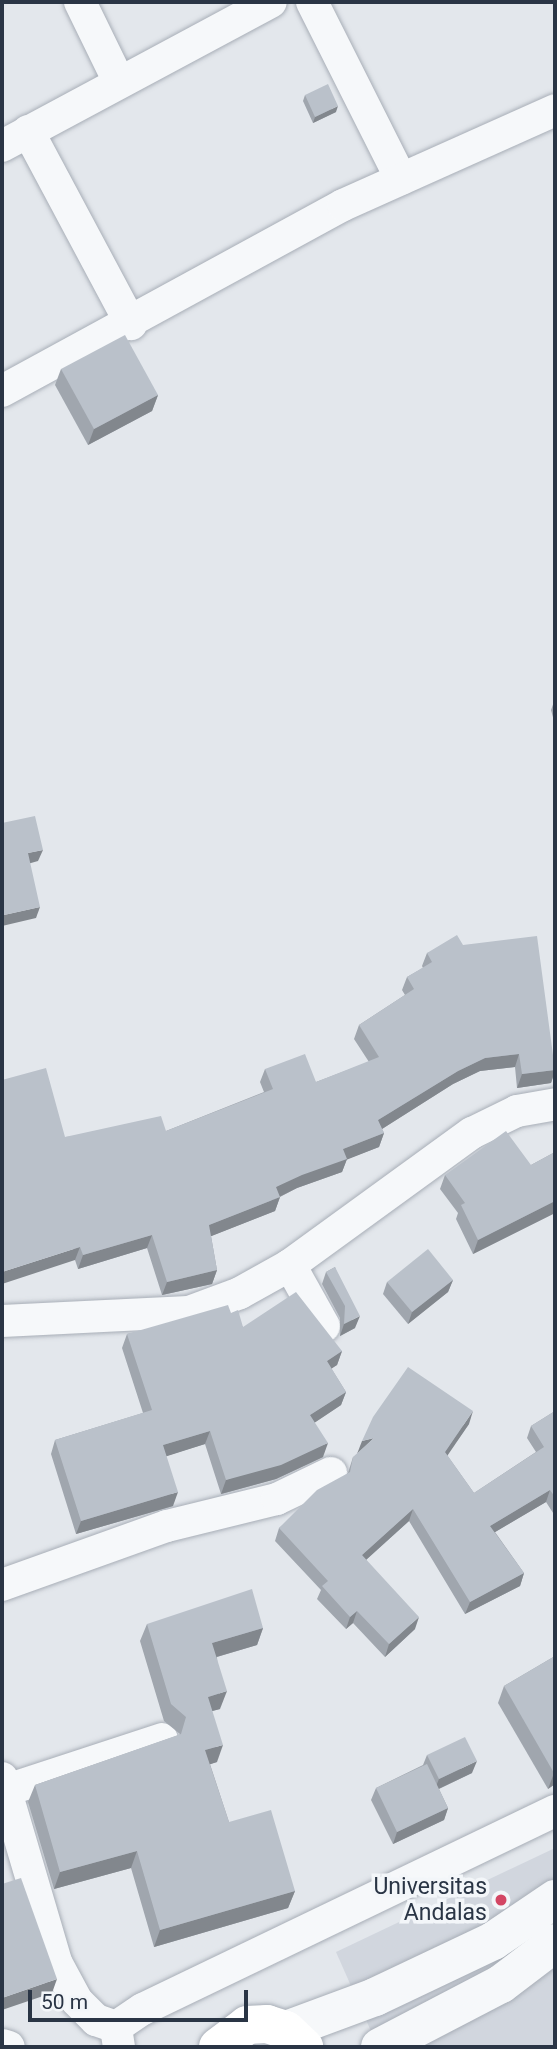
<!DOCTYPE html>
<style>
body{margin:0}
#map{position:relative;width:557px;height:2049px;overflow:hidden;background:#e3e7ec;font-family:Roboto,sans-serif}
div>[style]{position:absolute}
.built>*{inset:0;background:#d1d6de}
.roads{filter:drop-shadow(0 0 2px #a8aeb7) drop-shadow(0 0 2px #a8aeb7)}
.minor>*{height:32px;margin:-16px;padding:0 16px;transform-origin:16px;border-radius:16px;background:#f6f8fa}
.tertiary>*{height:38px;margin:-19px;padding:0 19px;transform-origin:19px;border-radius:19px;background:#f6f8fa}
.secondary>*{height:38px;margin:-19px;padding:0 19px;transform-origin:19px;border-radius:19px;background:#fff}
.wall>*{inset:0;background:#a0a6ae}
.shaded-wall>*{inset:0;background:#82878d}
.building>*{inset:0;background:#bac1ca}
.dots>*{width:19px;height:19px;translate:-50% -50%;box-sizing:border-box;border:4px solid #f3f6f9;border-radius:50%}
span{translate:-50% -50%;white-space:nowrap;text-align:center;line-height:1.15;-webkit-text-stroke:7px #f3f6f9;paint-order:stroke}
.poi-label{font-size:23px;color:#2a3545}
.right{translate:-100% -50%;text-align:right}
.frame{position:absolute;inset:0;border:4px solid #2a3545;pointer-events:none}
.scale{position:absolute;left:28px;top:1990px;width:220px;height:32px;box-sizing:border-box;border:4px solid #2a3545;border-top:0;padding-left:9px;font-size:21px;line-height:24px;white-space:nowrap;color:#2a3545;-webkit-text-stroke:5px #f3f6f9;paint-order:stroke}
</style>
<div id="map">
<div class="built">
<div style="clip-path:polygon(555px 1848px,555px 2047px,378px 2047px,336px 1952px)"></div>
</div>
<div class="roads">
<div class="minor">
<div style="left:80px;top:2px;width:89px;rotate:64deg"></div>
<div style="left:312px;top:2px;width:198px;rotate:63.3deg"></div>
<div style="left:28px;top:131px;width:219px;rotate:61.9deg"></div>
<div style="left:2px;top:146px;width:305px;rotate:-28.2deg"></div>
<div style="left:2px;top:391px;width:388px;rotate:-28.6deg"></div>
<div style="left:343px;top:205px;width:232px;rotate:-24.1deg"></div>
<div style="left:290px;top:1265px;width:70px;rotate:60.9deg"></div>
<div style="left:2px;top:1321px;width:187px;rotate:-2.8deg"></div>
<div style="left:189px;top:1312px;width:54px;rotate:-20.4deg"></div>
<div style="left:240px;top:1293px;width:57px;rotate:-29.2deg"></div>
<div style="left:290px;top:1265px;width:225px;rotate:-36deg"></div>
<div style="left:472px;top:1133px;width:50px;rotate:-26.1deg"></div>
<div style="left:517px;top:1111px;width:39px;rotate:-10deg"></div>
<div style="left:2px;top:1585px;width:175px;rotate:-19.7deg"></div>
<div style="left:167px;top:1526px;width:113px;rotate:-13.8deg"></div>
<div style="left:277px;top:1499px;width:60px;rotate:-25.7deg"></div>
<div style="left:2px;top:1778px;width:192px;rotate:73.6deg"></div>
<div style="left:56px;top:1962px;width:44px;rotate:61.7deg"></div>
<div style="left:77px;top:2001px;width:27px;rotate:45deg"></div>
<div style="left:96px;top:2020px;width:21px;rotate:19deg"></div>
<div style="left:7px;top:1790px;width:163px;rotate:-18.2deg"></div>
<div style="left:2px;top:2045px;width:7px;rotate:16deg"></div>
<div style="left:119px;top:2047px;width:20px;rotate:-99deg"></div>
<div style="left:116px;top:2027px;width:32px;rotate:-34deg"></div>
<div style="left:143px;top:2009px;width:457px;rotate:-25.7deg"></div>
</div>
<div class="tertiary">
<div style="left:286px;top:2030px;width:95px;rotate:-20.3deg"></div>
<div style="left:375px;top:1997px;width:131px;rotate:-25.4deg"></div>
<div style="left:493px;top:1941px;width:75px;rotate:-34.1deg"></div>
<div style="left:380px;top:2047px;width:136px;rotate:-27.5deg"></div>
<div style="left:501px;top:1984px;width:68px;rotate:-37.2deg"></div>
</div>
<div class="secondary">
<div style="left:218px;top:2047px;width:36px;rotate:-37deg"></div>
<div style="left:247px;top:2025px;width:20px;rotate:-3deg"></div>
<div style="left:267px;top:2024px;width:20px;rotate:18deg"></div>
<div style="left:286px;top:2030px;width:25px;rotate:43deg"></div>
</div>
</div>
<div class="wall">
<div style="clip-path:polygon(305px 95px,336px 112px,313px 123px,303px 101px)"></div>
<div style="clip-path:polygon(61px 369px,158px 395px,152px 411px,88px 445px,55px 385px)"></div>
<div style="clip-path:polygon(555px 699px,555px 725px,551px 710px)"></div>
<div style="clip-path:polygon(463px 945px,555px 1065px,555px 1072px,551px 1083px,517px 1088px,515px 1067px,480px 1071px,453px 1084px,382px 1129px,384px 1133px,379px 1147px,347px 1159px,342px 1172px,297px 1188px,280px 1197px,275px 1211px,211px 1236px,217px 1270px,212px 1284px,162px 1295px,147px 1248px,78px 1269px,75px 1260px,65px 1137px,166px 1131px,264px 1092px,260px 1082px,265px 1069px,316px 1082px,369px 1062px,354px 1039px,359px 1025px,405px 995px,402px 990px,407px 977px,423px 968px,422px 966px,427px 953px)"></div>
<div style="clip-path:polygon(555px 1152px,555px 1213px,473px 1254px,456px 1219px,458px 1213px,440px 1189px,445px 1175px,531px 1165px)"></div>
<div style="clip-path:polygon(335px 1267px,355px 1328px,340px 1336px,340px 1318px,322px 1284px,326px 1272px)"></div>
<div style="clip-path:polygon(453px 1280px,448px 1292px,408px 1324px,383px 1294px,387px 1282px)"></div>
<div style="clip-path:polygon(231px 1313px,243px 1327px,342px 1351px,337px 1365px,331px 1368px,346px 1392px,341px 1405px,314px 1423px,323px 1457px,276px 1479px,221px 1494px,205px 1444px,166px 1456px,173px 1506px,76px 1534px,51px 1454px,55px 1440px,143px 1413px,122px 1348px,127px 1334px)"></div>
<div style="clip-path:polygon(555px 1411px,555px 1516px,546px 1502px,495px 1532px,524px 1573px,520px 1586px,465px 1614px,409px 1521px,366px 1560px,415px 1629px,385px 1657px,353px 1623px,346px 1629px,317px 1599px,321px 1590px,275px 1541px,279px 1528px,348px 1473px,353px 1457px,469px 1424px,447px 1455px,474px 1493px,536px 1452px,527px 1438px,531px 1426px)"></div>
<div style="clip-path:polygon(147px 1624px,263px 1628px,257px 1645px,217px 1657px,220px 1709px,212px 1711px,217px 1762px,210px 1764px,229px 1822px,295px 1891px,288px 1908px,154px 1947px,131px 1868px,54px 1889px,28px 1802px,35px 1785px,179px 1735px,180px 1734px,164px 1721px,140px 1641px)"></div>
<div style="clip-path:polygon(555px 1656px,555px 1784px,548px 1789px,498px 1703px,504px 1686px)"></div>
<div style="clip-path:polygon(427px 1755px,472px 1773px,439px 1789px,448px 1808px,444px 1820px,393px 1844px,371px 1800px,376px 1788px,423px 1765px)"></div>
</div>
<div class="shaded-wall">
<div style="clip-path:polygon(338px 106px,336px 112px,313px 123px,315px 117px)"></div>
<div style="clip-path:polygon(158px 395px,152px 411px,88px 445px,94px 429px)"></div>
<div style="clip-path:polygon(43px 850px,38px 861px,24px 865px,28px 853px)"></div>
<div style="clip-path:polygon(40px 907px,36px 918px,2px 926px,2px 920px,4px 915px)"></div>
<div style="clip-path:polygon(519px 1054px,515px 1067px,480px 1071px,453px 1084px,374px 1134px,378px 1120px,458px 1071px,485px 1058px)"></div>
<div style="clip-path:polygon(555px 1070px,551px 1083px,517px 1088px,522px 1074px)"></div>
<div style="clip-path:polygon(384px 1133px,379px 1147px,346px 1160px,347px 1159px,342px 1172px,297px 1188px,271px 1201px,276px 1187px,343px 1149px)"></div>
<div style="clip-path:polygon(280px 1197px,275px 1211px,204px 1239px,209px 1225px)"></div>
<div style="clip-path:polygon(555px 1201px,555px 1213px,473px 1254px,478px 1240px)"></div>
<div style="clip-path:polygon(152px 1235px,147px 1248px,78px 1269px,83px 1255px)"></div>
<div style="clip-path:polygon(80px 1247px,75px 1260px,2px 1284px,2px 1272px)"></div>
<div style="clip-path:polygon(217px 1270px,212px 1284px,162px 1295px,167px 1282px)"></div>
<div style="clip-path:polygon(453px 1280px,448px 1292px,408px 1324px,412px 1312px)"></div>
<div style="clip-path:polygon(360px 1316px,355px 1328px,340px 1336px,344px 1324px)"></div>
<div style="clip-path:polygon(342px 1351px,337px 1365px,322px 1375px,327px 1361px)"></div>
<div style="clip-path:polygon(346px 1392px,341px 1405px,305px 1429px,310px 1415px)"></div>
<div style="clip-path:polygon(473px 1411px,469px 1424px,441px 1465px,445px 1452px)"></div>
<div style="clip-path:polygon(210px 1431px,205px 1444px,158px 1459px,163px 1445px)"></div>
<div style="clip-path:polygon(374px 1438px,357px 1454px,362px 1441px)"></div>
<div style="clip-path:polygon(328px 1443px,323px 1457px,276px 1479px,221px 1494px,226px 1480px)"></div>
<div style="clip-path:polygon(550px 1490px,546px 1502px,485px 1538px,490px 1526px)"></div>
<div style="clip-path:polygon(178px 1492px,173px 1506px,76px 1534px,81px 1521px)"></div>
<div style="clip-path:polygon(413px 1509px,409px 1521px,357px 1568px,362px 1555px)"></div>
<div style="clip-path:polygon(524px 1573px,520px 1586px,465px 1614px,470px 1602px)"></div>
<div style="clip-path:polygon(357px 1611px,353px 1623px,346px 1629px,350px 1617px)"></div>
<div style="clip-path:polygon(419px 1617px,415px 1629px,385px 1657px,389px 1644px)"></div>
<div style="clip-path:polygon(263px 1628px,257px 1645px,206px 1660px,212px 1643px)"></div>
<div style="clip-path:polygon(227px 1691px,220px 1709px,201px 1714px,208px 1697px)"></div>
<div style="clip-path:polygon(223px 1745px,217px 1762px,199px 1768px,205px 1750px)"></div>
<div style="clip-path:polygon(477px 1761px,472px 1773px,434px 1791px,439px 1779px)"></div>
<div style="clip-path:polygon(555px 1771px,555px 1784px,548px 1789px,554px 1773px)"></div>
<div style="clip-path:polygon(448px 1808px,444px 1820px,393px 1844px,397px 1832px)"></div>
<div style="clip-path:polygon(137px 1851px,131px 1868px,54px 1889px,60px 1872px)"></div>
<div style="clip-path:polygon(295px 1891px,288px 1908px,154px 1947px,160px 1930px)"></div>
<div style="clip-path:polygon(57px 1979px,52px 1993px,2px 2010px,2px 1998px)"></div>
</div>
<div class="building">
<div style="clip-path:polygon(328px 84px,338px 106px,315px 117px,305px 95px)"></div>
<div style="clip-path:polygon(125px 335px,158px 395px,94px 429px,61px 369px)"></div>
<div style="clip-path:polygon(35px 816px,43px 850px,28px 853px,40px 907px,4px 915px,2px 906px,2px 823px)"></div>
<div style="clip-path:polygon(457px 935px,463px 945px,537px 936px,555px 1070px,522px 1074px,519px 1054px,485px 1058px,458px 1071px,378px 1120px,384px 1133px,343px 1149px,347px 1159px,302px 1175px,276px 1187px,280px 1197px,209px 1225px,217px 1270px,167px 1282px,152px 1235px,83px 1255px,80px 1247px,2px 1272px,2px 1080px,46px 1068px,65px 1137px,161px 1116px,166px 1131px,273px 1089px,265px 1069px,305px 1054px,316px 1082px,379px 1057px,359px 1025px,414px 989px,407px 977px,432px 962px,427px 953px)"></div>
<div style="clip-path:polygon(506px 1131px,531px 1165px,555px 1152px,555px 1201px,478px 1240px,461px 1205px,465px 1203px,445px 1175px)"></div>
<div style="clip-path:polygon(428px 1249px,453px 1280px,412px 1312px,387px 1282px)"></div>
<div style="clip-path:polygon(335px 1267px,360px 1316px,344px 1324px,345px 1306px,326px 1272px)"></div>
<div style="clip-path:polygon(296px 1292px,342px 1351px,327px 1361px,346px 1392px,310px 1415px,328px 1443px,281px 1465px,226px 1480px,210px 1431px,163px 1445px,178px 1492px,81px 1521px,55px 1440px,152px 1410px,127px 1334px,228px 1305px,231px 1313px,238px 1310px,243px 1327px)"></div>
<div style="clip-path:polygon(408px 1367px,473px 1411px,445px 1452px,474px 1493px,544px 1447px,531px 1426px,555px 1411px,555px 1497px,550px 1490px,490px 1526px,524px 1573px,470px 1602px,413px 1509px,362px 1555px,419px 1617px,389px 1644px,357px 1611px,350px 1617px,322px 1586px,328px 1581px,279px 1528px,317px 1490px,350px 1472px,353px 1457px,374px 1438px,362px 1441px,373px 1417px)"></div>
<div style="clip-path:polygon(252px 1589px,263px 1628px,212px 1643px,227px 1691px,208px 1697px,223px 1745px,205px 1750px,229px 1822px,271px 1810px,295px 1891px,160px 1930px,137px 1851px,60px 1872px,35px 1785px,181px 1734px,186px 1717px,171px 1704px,147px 1624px)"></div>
<div style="clip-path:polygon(555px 1656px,555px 1771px,554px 1773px,504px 1686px)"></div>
<div style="clip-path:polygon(465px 1737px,477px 1761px,439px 1779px,427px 1755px)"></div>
<div style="clip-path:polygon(427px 1764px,448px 1808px,397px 1832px,376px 1788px)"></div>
<div style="clip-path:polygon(21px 1878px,57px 1979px,2px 1998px,2px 1884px)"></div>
</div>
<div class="dots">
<div style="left:501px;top:1900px;background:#d34664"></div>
</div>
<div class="poi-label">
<span class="right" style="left:487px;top:1900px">Universitas<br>Andalas</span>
</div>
<div class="frame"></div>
<div class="scale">50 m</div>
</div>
